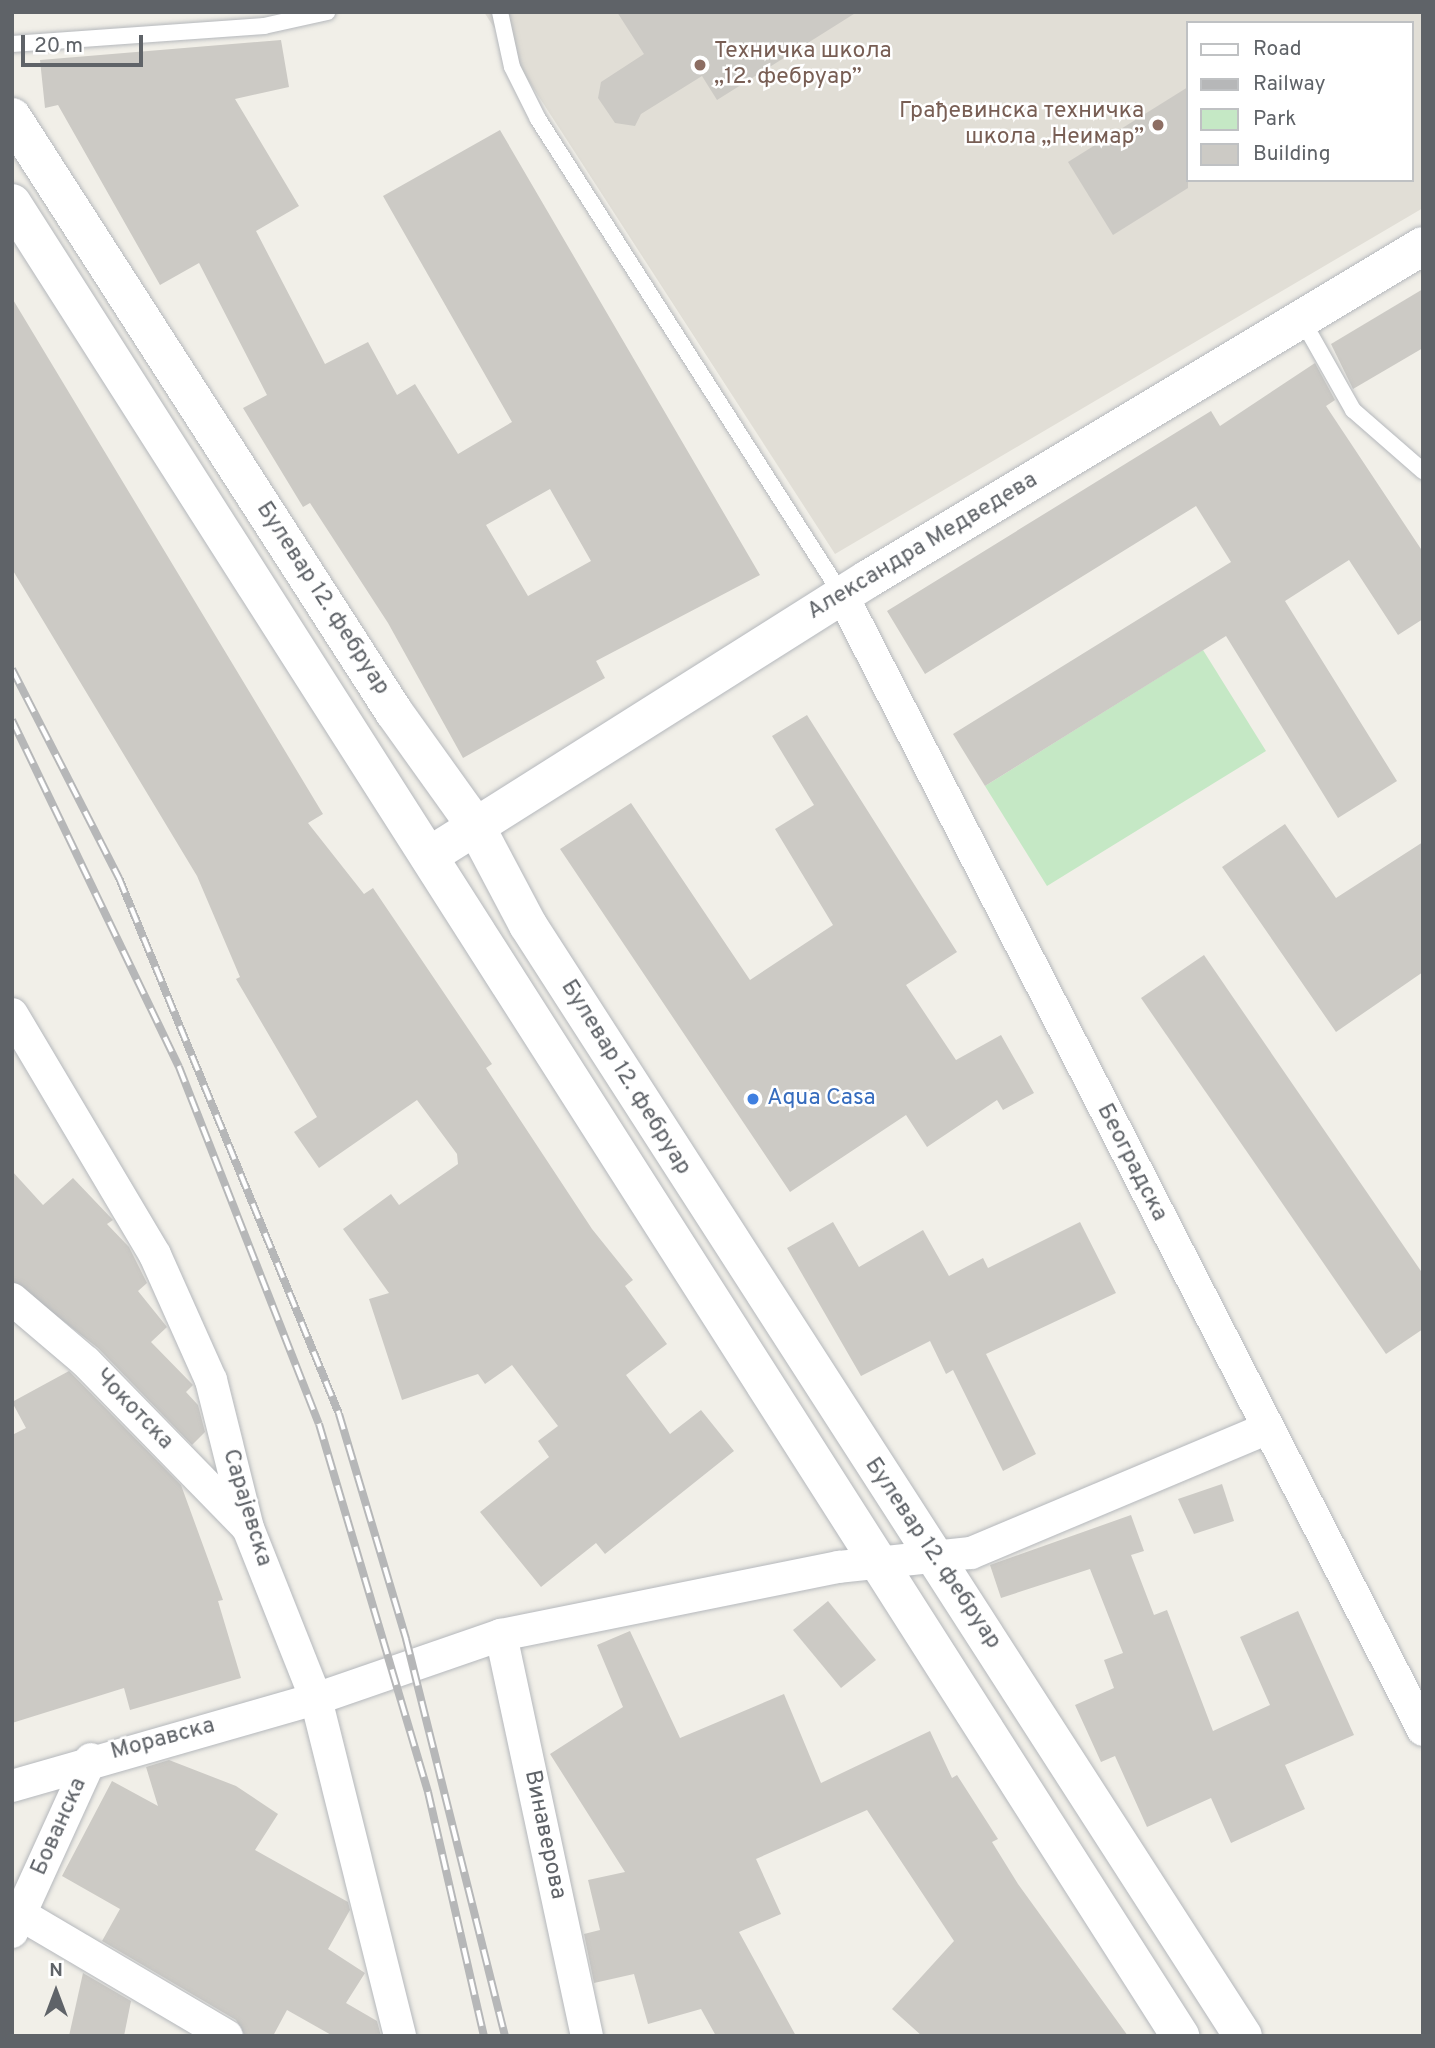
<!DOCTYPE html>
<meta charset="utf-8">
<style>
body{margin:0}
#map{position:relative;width:1435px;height:2048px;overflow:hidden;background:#f1efe8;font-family:Overpass,sans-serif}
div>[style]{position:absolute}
.education>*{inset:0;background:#e1ded6}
.green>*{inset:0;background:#c5e8c5}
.building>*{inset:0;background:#cccac5}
.roads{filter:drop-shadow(0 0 2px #b5b8bc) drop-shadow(0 0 2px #b5b8bc)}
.service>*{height:16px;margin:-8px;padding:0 8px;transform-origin:8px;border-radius:8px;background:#fff}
.minor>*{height:32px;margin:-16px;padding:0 16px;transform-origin:16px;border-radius:16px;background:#fff}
.secondary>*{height:38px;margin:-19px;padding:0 19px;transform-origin:19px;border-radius:19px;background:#fff}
.rail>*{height:8px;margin-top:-4px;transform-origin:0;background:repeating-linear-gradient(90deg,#fff 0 16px,#b6b7b8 0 32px);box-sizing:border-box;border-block:2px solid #b6b7b8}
.dots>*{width:19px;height:19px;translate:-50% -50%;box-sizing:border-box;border:4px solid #fff;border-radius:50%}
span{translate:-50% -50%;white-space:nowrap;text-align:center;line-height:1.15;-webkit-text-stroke:5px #fff;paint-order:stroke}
.education-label{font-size:23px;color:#785e54}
.left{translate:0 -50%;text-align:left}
.right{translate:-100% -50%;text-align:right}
.street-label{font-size:23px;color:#5f6368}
.shop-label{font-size:23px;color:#366cbe}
.frame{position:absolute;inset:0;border:14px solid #5f6368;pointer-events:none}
.legend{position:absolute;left:1186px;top:21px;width:228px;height:161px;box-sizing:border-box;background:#fff;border:2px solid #bfc1c3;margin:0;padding:9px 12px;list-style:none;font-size:21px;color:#5f6368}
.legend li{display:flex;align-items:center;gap:14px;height:35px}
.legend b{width:35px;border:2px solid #bfc1c3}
.north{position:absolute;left:21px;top:1957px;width:70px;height:70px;-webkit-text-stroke:5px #fff;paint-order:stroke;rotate:0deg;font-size:19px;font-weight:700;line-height:28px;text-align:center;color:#5f6368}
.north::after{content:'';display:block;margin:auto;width:24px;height:32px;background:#5f6368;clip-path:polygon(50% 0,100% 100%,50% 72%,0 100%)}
.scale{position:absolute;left:21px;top:35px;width:122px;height:32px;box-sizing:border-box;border:4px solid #5f6368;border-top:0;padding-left:9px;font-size:21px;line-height:24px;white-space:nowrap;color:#5f6368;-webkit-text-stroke:5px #fff;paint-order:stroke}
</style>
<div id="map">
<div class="education">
<div style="clip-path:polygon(evenodd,484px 12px,1423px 12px,1423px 208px,835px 554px,484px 12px,1188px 23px,1412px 23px,1412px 180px,1188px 180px,1188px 23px)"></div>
</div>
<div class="green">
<div style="clip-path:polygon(1203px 650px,1266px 751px,1047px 886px,985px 786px)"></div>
</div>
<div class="building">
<div style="clip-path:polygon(617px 12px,857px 12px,717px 100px,702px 76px,641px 114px,635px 126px,615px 123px,598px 98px,601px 82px,644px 54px)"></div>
<div style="clip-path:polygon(evenodd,281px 40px,289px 87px,235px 99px,299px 206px,256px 231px,325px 364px,368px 342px,397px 395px,415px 384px,458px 454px,512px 422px,383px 196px,500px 130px,760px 575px,596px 661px,605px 678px,463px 758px,388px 623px,310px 503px,303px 507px,243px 408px,267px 395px,199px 263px,160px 285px,58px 105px,45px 108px,40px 60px,281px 40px,550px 489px,591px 561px,528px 596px,486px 525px,550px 489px)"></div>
<div style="clip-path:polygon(1188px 87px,1188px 188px,1113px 235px,1068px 162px)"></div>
<div style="clip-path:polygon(1423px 289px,1423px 348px,1353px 389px,1331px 344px)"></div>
<div style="clip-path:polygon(12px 298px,323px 814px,308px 823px,364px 894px,373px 888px,492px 1064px,486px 1068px,592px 1229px,633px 1280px,625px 1286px,667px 1344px,626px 1375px,670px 1434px,701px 1410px,734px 1451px,605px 1554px,596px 1543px,541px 1587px,480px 1512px,549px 1457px,538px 1441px,558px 1426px,512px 1365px,485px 1384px,478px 1374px,402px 1400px,369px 1299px,389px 1293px,343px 1229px,391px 1194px,399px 1205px,458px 1164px,457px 1154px,417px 1100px,319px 1168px,294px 1132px,317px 1117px,236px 979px,240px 977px,197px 876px,12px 569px)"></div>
<div style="clip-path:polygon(1315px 363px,1335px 400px,1326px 406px,1423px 552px,1423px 619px,1398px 635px,1349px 560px,1285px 601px,1397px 781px,1338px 818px,1226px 636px,985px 786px,953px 734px,1231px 562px,1196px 506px,925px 674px,887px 611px,1211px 411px,1220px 426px)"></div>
<div style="clip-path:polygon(807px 715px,957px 952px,906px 985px,956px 1060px,1001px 1035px,1034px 1093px,1003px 1110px,997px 1100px,927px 1147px,906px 1115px,790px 1192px,560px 849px,631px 803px,750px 980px,833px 925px,775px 829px,814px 805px,772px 736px)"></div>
<div style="clip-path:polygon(1285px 824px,1336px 898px,1423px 842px,1423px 972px,1336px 1032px,1222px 867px)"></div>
<div style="clip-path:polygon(1204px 955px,1423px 1274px,1423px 1329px,1386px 1354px,1141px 998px)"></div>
<div style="clip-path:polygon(12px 1171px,43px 1205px,73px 1178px,113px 1220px,107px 1224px,129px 1247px,147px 1283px,138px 1291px,167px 1327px,151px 1342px,193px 1385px,186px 1392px,198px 1405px,205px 1432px,192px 1445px,98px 1348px,12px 1281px)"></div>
<div style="clip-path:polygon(833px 1222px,859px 1267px,923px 1230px,949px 1276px,983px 1258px,988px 1268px,1080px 1222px,1116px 1293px,986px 1354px,1036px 1454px,1003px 1471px,953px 1370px,946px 1374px,930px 1341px,861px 1376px,787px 1248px)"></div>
<div style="clip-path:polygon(69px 1371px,181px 1485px,223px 1600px,218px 1601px,241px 1678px,130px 1710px,124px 1688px,12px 1723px,12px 1435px,26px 1428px,12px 1402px)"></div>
<div style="clip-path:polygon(1222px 1484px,1234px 1521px,1194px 1534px,1178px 1499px)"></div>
<div style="clip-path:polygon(1131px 1515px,1144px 1551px,1131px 1555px,1154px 1615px,1167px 1610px,1213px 1731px,1270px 1705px,1240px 1637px,1298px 1611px,1354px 1735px,1285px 1765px,1305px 1809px,1231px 1843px,1211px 1798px,1147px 1827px,1115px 1756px,1101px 1762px,1075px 1705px,1114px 1688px,1104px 1660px,1123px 1653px,1090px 1569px,1001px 1598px,990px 1565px)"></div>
<div style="clip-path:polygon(828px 1601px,876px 1660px,841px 1688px,793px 1630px)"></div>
<div style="clip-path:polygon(630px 1631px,680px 1738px,784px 1694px,821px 1783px,930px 1731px,952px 1778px,957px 1775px,998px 1839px,992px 1842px,1018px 1884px,1128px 2036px,922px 2036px,892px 2009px,954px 1941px,867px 1810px,756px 1859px,781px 1914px,739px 1932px,796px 2036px,716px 2036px,701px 2009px,648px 2024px,634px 1974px,594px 1983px,584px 1934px,600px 1930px,588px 1880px,625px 1872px,550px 1754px,623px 1707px,597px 1645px)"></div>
<div style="clip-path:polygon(169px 1760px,236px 1786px,278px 1814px,255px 1850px,348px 1902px,350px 1910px,328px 1949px,365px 1973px,346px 2003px,377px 2021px,381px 2036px,333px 2036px,287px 2010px,273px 2036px,245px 2036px,236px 2020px,102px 1941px,120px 1909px,62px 1876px,112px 1781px,158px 1806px,146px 1767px)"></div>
<div style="clip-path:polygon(83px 1973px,131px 2001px,124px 2036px,69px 2036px)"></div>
</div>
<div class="roads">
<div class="service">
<div style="left:500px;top:12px;width:56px;rotate:77.7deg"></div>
<div style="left:512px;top:67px;width:58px;rotate:63.4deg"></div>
<div style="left:538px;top:119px;width:565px;rotate:57.44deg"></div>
<div style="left:12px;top:44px;width:253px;rotate:-4.1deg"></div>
<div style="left:264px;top:26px;width:65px;rotate:-12.5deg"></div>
<div style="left:1301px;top:318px;width:106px;rotate:60.5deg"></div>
<div style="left:1353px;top:410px;width:93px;rotate:41.1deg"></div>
</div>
<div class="minor">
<div style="left:842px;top:595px;width:1275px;rotate:62.89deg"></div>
<div style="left:12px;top:1014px;width:280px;rotate:59.3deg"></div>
<div style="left:155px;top:1255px;width:137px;rotate:65.9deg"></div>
<div style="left:211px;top:1380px;width:153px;rotate:76deg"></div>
<div style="left:248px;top:1528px;width:184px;rotate:68.3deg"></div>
<div style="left:316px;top:1699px;width:347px;rotate:76deg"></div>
<div style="left:12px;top:1299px;width:97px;rotate:40.4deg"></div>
<div style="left:86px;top:1362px;width:231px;rotate:45.7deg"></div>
<div style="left:501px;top:1635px;width:410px;rotate:77.9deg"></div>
<div style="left:12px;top:1786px;width:316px;rotate:-16deg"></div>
<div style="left:316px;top:1699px;width:196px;rotate:-19.1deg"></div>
<div style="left:501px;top:1635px;width:345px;rotate:-11.4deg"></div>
<div style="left:839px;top:1567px;width:133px;rotate:-6.1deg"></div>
<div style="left:971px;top:1553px;width:318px;rotate:-22.8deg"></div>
<div style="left:20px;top:1914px;width:240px;rotate:30.5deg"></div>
<div style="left:12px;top:1932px;width:190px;rotate:-65.5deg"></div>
</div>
<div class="secondary">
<div style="left:12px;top:117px;width:707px;rotate:57.3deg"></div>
<div style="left:394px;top:712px;width:139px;rotate:54.4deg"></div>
<div style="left:475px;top:825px;width:113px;rotate:62.1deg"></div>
<div style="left:528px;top:925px;width:1321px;rotate:57.24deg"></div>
<div style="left:12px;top:203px;width:2174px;rotate:57.49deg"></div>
<div style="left:429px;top:856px;width:519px;rotate:-32.25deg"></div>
<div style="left:868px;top:579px;width:647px;rotate:-30.96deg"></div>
</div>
</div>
<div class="rail">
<div style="left:12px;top:669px;width:235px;rotate:62.9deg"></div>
<div style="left:119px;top:878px;width:579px;rotate:67.68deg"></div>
<div style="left:339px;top:1414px;width:235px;rotate:73.4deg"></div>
<div style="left:406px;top:1639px;width:409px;rotate:76deg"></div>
<div style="left:12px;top:720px;width:385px;rotate:64.3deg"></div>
<div style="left:179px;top:1067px;width:383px;rotate:68.6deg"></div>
<div style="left:319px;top:1424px;width:384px;rotate:73.5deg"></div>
<div style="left:428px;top:1792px;width:250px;rotate:77.1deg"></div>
</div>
<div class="dots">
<div style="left:700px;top:65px;background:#8d6e63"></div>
<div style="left:1158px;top:125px;background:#8d6e63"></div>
<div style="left:753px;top:1099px;background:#3f7fe0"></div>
</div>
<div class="education-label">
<span class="left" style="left:714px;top:65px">Техничка школа<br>„12. фебруар”</span>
<span class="right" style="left:1144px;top:125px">Грађевинска техничка<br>школа „Неимар”</span>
</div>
<div class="street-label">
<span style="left:923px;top:547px;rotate:-31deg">Александра Медведева</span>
<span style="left:322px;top:599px;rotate:57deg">Булевар 12. фебруар</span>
<span style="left:625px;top:1078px;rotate:58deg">Булевар 12. фебруар</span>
<span style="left:1131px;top:1163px;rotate:63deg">Београдска</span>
<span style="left:133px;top:1410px;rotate:46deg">Чокотска</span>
<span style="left:246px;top:1508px;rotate:73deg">Сарајевска</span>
<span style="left:932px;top:1554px;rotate:56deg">Булевар 12. фебруар</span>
<span style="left:163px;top:1740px;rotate:-15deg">Моравска</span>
<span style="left:60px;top:1827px;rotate:-66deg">Бованска</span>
<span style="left:544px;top:1835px;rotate:78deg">Винаверова</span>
</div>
<div class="shop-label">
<span class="left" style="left:767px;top:1099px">Aqua Casa</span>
</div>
<div class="frame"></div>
<ul class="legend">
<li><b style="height:9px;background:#fff"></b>Road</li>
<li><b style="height:9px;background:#b6b7b8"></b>Railway</li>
<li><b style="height:19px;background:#c5e8c5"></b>Park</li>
<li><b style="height:19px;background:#cccac5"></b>Building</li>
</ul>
<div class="north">N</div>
<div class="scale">20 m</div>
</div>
